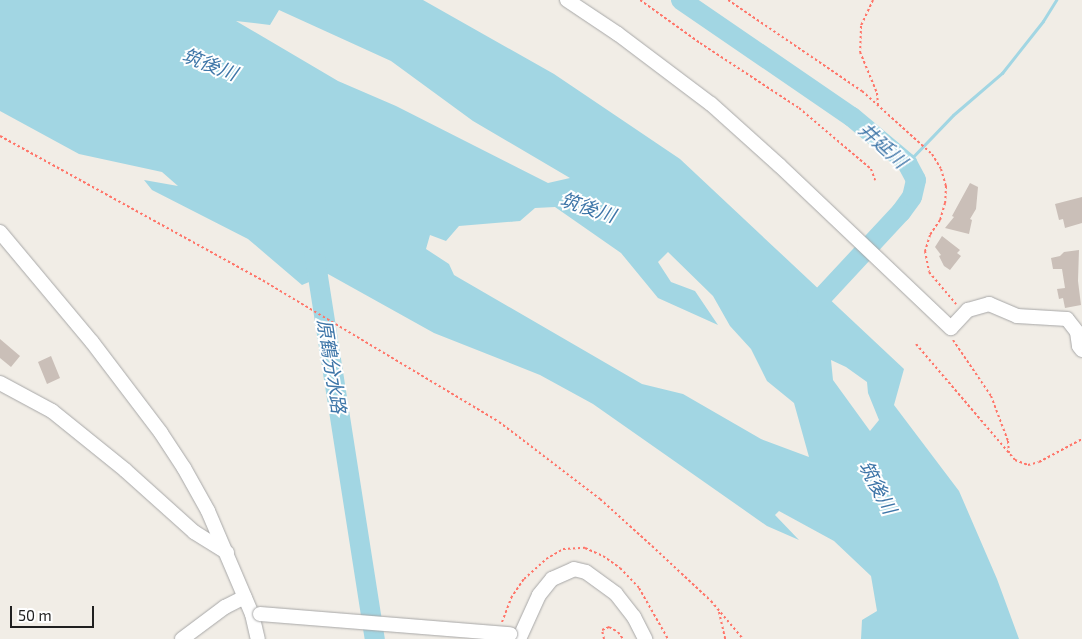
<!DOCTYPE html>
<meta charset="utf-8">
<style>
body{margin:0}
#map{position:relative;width:1082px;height:639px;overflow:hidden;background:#f1ede6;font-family:"Exo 2","Noto Sans JP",sans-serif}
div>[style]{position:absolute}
.water>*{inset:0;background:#a2d6e3}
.stream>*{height:3px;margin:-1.5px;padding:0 1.5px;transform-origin:1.5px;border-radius:1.5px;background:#a2d6e3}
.river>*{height:20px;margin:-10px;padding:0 10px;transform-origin:10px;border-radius:10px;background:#a2d6e3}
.building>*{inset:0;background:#cabfb8}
.path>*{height:2px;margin-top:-1px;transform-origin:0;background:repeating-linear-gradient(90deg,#ff7569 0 2.5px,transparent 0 5px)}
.roads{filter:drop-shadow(0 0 1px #a7a7a7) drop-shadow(0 0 1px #a7a7a7)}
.minor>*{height:14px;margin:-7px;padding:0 7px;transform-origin:7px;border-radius:7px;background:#fff}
.bridges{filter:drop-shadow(0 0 1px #a7a7a7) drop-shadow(0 0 1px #a7a7a7)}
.minor-bridge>*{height:14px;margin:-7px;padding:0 7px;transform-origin:7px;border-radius:7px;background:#fff}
span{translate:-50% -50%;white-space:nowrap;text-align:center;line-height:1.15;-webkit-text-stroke:4px #fff;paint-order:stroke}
.water-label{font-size:19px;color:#3e76a8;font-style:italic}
.scale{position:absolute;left:10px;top:606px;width:84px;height:22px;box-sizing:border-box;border:2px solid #202020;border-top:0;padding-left:6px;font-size:15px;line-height:18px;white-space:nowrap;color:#202020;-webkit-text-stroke:4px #fff;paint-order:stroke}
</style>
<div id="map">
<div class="water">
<div style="clip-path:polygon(evenodd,0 0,423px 0,554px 74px,680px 159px,904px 369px,894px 405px,959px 491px,997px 579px,1019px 639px,861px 639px,862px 620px,877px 611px,871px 576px,834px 541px,779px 511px,775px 515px,799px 540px,767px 526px,593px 404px,540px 375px,434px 333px,328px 274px,302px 285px,248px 239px,152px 190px,144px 180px,178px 186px,162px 172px,79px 154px,0 111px,0 0,279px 10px,391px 61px,473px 121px,570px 178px,548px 183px,396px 106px,338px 81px,236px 21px,270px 25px,279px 10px,0 0,555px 207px,621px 253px,658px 298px,718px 325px,695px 291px,671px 282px,658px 262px,668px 252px,713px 296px,730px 326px,751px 349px,767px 381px,794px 403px,809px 457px,761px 439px,683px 394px,642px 384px,454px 275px,449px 264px,426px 249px,430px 235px,446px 241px,459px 226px,520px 221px,535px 208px,555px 207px,0 0,831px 360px,846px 367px,867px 382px,868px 393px,879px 420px,870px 431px,833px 380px,831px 360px)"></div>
</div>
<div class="stream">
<div style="left:907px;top:163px;width:66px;rotate:-46.2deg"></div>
<div style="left:953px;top:115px;width:65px;rotate:-40.6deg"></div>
<div style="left:1002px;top:73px;width:66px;rotate:-51.7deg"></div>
<div style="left:1043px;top:21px;width:25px;rotate:-58deg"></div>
</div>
<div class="river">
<div style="left:681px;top:0;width:207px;rotate:34.4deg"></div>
<div style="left:852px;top:117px;width:72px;rotate:39.9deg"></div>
<div style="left:907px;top:163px;width:19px;rotate:62deg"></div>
<div style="left:916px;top:180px;width:17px;rotate:103deg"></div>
<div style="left:912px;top:197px;width:19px;rotate:126deg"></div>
<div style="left:901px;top:212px;width:138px;rotate:132.9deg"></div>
<div style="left:314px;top:251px;width:393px;rotate:81.1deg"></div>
</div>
<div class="building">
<div style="clip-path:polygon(970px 183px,978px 187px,976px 209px,970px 219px,972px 220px,969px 234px,945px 228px,954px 217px,952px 216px)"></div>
<div style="clip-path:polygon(1082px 197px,1082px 223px,1065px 228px,1063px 219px,1059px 220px,1055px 204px)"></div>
<div style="clip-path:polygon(942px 236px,960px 250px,957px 253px,961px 256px,950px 270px,944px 266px,939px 256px,941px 255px,935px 247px)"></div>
<div style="clip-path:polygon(1079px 250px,1078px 281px,1081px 305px,1065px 308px,1063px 298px,1059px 299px,1057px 289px,1065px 288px,1062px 269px,1053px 269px,1051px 258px,1060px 256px,1064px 252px)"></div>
<div style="clip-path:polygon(0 339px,20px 356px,11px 367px,0 358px)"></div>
<div style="clip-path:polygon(51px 356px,60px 378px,47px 384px,38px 362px)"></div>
</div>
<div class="path">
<div style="left:640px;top:0;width:74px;rotate:35.6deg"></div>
<div style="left:700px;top:43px;width:118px;rotate:33.3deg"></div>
<div style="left:799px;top:108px;width:94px;rotate:40.3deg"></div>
<div style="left:871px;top:169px;width:12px;rotate:70deg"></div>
<div style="left:728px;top:0;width:162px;rotate:34.2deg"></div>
<div style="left:862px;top:91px;width:94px;rotate:42deg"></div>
<div style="left:932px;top:154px;width:17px;rotate:59deg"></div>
<div style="left:941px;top:169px;width:18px;rotate:74deg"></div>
<div style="left:946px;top:186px;width:17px;rotate:93deg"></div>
<div style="left:945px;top:203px;width:18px;rotate:106deg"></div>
<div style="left:940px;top:220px;width:18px;rotate:124deg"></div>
<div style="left:930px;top:235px;width:17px;rotate:107deg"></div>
<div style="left:925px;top:251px;width:21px;rotate:79deg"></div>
<div style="left:929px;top:272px;width:42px;rotate:49.8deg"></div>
<div style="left:873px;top:0;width:29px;rotate:115deg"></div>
<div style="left:861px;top:26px;width:26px;rotate:92deg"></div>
<div style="left:860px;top:52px;width:44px;rotate:67.5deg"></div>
<div style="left:877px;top:93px;width:12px;rotate:85deg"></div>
<div style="left:0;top:136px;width:305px;rotate:28.8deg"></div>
<div style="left:267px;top:283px;width:270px;rotate:30.9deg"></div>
<div style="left:499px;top:422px;width:127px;rotate:37.3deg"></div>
<div style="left:600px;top:499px;width:70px;rotate:42.1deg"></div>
<div style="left:652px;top:546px;width:81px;rotate:43deg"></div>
<div style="left:711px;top:601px;width:50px;rotate:49.9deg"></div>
<div style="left:953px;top:340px;width:68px;rotate:55.8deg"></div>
<div style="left:991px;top:396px;width:48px;rotate:69.3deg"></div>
<div style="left:1008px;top:441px;width:12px;rotate:85deg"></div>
<div style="left:916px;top:344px;width:153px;rotate:49.5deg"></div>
<div style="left:1015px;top:460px;width:14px;rotate:21deg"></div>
<div style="left:1028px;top:465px;width:11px;rotate:-15deg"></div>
<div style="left:1039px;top:462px;width:49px;rotate:-28.1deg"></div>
<div style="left:719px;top:612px;width:28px;rotate:77deg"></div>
<div style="left:502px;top:622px;width:26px;rotate:-69deg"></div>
<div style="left:511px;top:598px;width:23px;rotate:-56deg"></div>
<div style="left:524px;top:579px;width:30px;rotate:-42deg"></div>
<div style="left:546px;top:559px;width:20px;rotate:-30deg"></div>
<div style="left:563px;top:549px;width:22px;rotate:-3deg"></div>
<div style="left:585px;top:548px;width:20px;rotate:24deg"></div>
<div style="left:603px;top:556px;width:21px;rotate:35deg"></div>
<div style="left:620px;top:568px;width:28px;rotate:46deg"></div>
<div style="left:639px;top:588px;width:59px;rotate:60.4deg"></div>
<div style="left:604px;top:639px;width:9px;rotate:-103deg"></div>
<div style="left:602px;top:630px;width:8px;rotate:-23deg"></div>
<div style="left:609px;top:627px;width:10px;rotate:29deg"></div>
<div style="left:618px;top:632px;width:9px;rotate:54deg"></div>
</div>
<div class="roads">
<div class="minor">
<div style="left:567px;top:0;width:61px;rotate:33.7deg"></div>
<div style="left:618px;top:34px;width:116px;rotate:37deg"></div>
<div style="left:711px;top:104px;width:91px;rotate:41.9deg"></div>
<div style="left:779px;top:165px;width:237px;rotate:43.5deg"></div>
<div style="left:951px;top:328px;width:25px;rotate:-47deg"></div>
<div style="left:968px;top:310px;width:22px;rotate:-16deg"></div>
<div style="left:989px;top:304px;width:30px;rotate:23deg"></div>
<div style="left:1017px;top:316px;width:50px;rotate:3.4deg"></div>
<div style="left:1067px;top:319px;width:16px;rotate:52deg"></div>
<div style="left:1077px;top:332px;width:14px;rotate:82deg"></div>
<div style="left:1079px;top:346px;width:5px;rotate:53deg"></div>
<div style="left:0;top:232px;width:143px;rotate:50.1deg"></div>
<div style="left:92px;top:342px;width:114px;rotate:52.8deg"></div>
<div style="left:161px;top:433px;width:42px;rotate:56.7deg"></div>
<div style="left:184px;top:468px;width:49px;rotate:60.8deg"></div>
<div style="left:208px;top:511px;width:112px;rotate:66.9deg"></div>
<div style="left:252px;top:614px;width:26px;rotate:77deg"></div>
<div style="left:0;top:383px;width:59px;rotate:28.3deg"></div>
<div style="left:52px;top:411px;width:94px;rotate:38.9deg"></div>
<div style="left:125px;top:470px;width:93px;rotate:41.9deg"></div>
<div style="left:194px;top:532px;width:39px;rotate:32deg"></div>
<div style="left:182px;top:639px;width:54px;rotate:-36.7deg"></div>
<div style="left:225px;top:607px;width:22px;rotate:-27deg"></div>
<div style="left:519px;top:639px;width:48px;rotate:-65.6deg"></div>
<div style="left:539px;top:595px;width:21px;rotate:-51deg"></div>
<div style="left:552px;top:579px;width:24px;rotate:-24deg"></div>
<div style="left:574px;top:569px;width:12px;rotate:14deg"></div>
<div style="left:586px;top:572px;width:37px;rotate:36deg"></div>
<div style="left:616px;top:594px;width:29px;rotate:52deg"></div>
<div style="left:634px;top:617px;width:25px;rotate:63deg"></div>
</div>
</div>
<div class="bridges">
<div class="minor-bridge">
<div style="left:260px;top:614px;width:251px;rotate:4.6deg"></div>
</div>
</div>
<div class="water-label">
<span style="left:210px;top:64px;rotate:21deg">筑後川</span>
<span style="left:883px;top:145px;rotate:42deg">井延川</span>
<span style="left:588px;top:207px;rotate:18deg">筑後川</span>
<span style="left:332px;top:366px;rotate:81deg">原鶴分水路</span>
<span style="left:878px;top:487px;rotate:62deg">筑後川</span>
</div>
<div class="scale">50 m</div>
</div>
